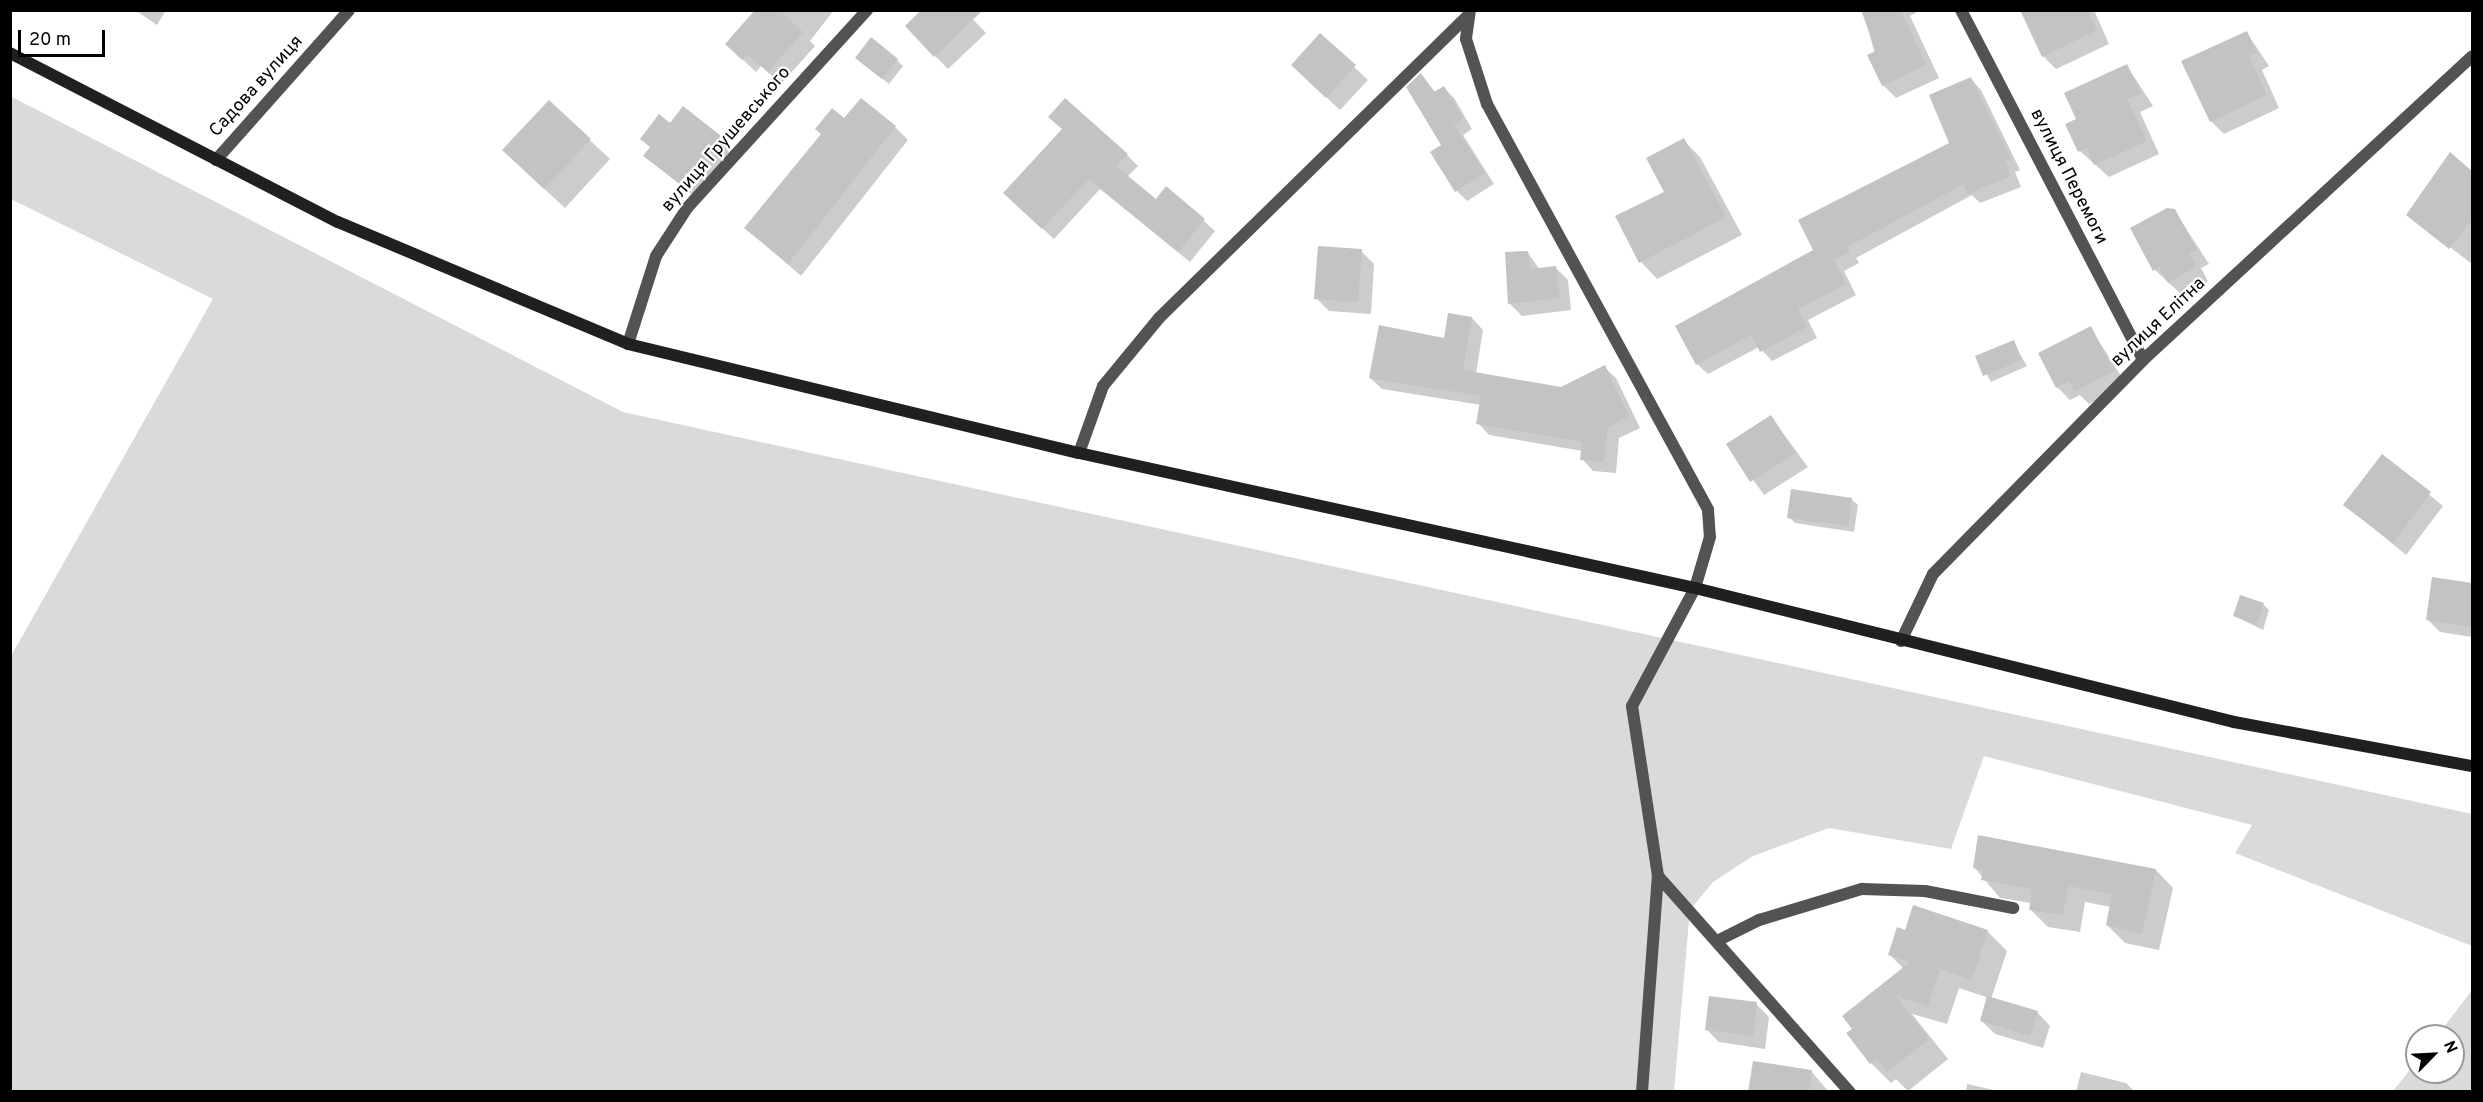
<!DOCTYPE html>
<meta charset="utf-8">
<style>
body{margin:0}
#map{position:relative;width:2483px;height:1102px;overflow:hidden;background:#fff;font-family:Overpass,sans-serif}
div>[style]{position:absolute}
.green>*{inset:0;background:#dadada}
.shadow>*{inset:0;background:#0003}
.building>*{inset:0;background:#c3c3c3}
.lane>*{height:12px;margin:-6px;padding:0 6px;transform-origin:6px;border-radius:6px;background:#535353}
.street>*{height:12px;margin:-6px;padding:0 6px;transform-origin:6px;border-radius:6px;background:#535353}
.secondary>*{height:12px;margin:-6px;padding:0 6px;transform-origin:6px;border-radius:6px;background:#202020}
span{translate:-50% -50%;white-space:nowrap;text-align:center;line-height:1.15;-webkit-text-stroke:4.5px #fff;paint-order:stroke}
.street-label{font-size:18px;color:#000}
.frame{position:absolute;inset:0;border:12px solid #000;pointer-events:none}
.north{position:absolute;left:2405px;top:1024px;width:60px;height:60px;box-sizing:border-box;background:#fff;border:2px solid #999;border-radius:50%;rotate:66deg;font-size:16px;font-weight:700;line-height:24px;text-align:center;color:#000}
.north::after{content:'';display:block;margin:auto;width:21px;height:27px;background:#000;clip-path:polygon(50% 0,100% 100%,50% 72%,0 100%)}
.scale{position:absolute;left:18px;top:30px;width:87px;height:27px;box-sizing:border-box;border:3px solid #000;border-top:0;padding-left:8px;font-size:18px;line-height:21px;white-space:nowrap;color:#000;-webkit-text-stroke:4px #fff;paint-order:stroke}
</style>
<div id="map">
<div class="green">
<div style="clip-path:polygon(10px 96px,623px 412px,2472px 814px,2472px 946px,2235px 853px,2252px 825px,1984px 756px,1951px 849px,1829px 828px,1753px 856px,1713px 882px,1690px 910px,1674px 1091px,11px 1091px,11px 656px,213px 299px,11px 199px)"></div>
<div style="clip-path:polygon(2472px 990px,2472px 1091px,2393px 1091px,2417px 1061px,2417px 1072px,2453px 1072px,2453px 1036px,2437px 1036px)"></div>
</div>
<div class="shadow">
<div style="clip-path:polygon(135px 10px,166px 10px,157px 25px)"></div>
<div style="clip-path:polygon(757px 10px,834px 10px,810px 41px,815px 46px,781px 84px,761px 66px,756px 72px,740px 57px)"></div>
<div style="clip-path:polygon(964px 10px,986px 33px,948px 69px,935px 56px)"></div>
<div style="clip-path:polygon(1863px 10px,1921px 10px,1910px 16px,1939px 78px,1896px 98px,1883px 85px)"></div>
<div style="clip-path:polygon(2022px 10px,2094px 10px,2109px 44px,2056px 69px,2043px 56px)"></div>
<div style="clip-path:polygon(2247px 33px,2269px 66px,2262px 70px,2279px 108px,2224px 134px,2211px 121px)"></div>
<div style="clip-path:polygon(1320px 35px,1368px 80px,1340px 110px,1306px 78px)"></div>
<div style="clip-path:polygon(897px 60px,903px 66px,889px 84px,863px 64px)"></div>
<div style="clip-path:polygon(2127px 66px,2153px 106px,2140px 112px,2159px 154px,2109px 177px,2080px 151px,2078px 119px)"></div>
<div style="clip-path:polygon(1421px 75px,1436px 93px,1444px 88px,1454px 98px,1472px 129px,1463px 135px,1494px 184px,1467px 201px,1457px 191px)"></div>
<div style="clip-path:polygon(1971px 79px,1981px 90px,2020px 170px,2015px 172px,2021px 187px,1980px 203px,1972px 195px,1856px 258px,1859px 263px,1844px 271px,1856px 295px,1808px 320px,1817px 338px,1772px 361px,1759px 347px,1708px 374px,1697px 364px,1814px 251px,1951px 144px)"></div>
<div style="clip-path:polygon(549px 102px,610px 159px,565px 208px,524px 170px)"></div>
<div style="clip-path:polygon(683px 108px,733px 150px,696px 198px,645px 156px)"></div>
<div style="clip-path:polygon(845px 121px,895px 127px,908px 140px,801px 276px,746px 228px)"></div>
<div style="clip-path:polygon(1063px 130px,1127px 155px,1138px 166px,1127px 177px,1156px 201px,1167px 188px,1215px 231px,1190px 262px,1100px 189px,1054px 239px,1016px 204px)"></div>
<div style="clip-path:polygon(1683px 140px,1700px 157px,1742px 235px,1657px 279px,1641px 262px,1617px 217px,1666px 193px)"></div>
<div style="clip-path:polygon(2450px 155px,2472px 172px,2472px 264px,2408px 215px)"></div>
<div style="clip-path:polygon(2174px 210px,2209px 264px,2201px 268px,2208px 281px,2182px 295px,2155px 270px)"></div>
<div style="clip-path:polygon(1361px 251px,1374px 264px,1371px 314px,1329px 311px,1316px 298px)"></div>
<div style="clip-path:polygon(1528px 253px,1540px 270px,1556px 268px,1568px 280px,1571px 310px,1522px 316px,1510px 304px)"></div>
<div style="clip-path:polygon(1472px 318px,1483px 330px,1476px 374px,1561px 388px,1604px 367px,1616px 378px,1640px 428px,1619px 438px,1616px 473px,1593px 471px,1582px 459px,1582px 451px,1489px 435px,1478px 423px,1481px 405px,1382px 389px,1370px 378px,1445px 340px)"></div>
<div style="clip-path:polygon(2090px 327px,2126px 384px,2089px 404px,2080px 395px,2070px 400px,2057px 387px)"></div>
<div style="clip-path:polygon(2013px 342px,2027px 366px,1991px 382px,1977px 357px)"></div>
<div style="clip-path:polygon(1771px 417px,1808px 467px,1764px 495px,1728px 445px)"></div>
<div style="clip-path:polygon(2382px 456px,2443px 506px,2406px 555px,2345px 505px)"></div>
<div style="clip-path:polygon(1851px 499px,1858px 505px,1854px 532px,1795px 523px,1789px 517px)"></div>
<div style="clip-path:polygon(2434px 579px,2472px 585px,2472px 637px,2440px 632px,2427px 619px)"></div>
<div style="clip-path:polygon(2263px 604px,2269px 610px,2263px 630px,2235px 616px)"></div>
<div style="clip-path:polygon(1974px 867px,2156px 870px,2173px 888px,2159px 950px,2125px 943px,2107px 925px,2111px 907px,2085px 902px,2080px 932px,2048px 927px,2030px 909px,2031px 903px,2000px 898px)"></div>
<div style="clip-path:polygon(1987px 931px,2007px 951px,1991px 999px,2037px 1012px,2050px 1026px,2043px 1048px,1995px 1034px,1982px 1021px,1989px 998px,1959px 988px,1947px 1024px,1912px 1014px,1948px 1059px,1908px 1091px,1896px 1079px,1891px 1083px,1871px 1063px,1904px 969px,1890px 955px,1905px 932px)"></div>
<div style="clip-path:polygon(1756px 1004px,1769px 1017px,1765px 1049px,1719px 1042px,1706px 1029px)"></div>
<div style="clip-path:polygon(1811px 1071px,1829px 1092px,1750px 1092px)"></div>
<div style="clip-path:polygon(2081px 1072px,2126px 1083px,2135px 1092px,2076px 1092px)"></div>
<div style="clip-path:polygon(1967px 1084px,2003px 1092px,1966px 1092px)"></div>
</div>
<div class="building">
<div style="clip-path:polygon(755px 10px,779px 10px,803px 32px,768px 72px,747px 54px,742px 60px,725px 44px)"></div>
<div style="clip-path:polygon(921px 10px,983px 10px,934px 57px,905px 26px)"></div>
<div style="clip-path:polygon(1861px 10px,1901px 10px,1926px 65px,1882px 86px,1867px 55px,1876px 51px)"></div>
<div style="clip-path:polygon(2020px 10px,2088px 10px,2097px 30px,2042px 57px)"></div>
<div style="clip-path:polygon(2247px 31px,2257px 53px,2249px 56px,2267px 95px,2210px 122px,2181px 61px)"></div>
<div style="clip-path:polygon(1320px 33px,1356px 65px,1326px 98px,1291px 65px)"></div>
<div style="clip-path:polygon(871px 37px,898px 59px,882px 79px,855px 58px)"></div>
<div style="clip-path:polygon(2127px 64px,2141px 93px,2127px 99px,2147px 141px,2094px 165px,2086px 148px,2078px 152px,2065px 124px,2076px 119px,2064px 93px)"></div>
<div style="clip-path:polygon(1421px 73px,1434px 92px,1444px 86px,1463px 118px,1454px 124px,1485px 173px,1455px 192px,1430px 152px,1441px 145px,1406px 87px)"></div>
<div style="clip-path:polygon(1971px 77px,2011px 159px,2005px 161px,2011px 176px,1968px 194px,1964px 184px,1847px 247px,1850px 252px,1834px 260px,1846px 284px,1798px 309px,1807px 327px,1760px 352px,1751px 335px,1696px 365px,1675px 326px,1813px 250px,1798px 220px,1949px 143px,1929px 95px)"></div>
<div style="clip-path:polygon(861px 98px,896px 126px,788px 264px,744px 228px,821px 134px,815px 129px,832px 108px,844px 118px)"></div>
<div style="clip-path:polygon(1065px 98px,1128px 154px,1116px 166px,1156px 199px,1166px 186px,1205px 219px,1178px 252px,1089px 179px,1042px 229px,1003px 193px,1062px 129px,1048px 117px)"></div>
<div style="clip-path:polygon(549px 100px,591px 139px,544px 189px,502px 150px)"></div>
<div style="clip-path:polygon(683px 106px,721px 136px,683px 186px,643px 156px,650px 147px,640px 139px,659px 114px,670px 123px)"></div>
<div style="clip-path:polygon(1684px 138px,1726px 217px,1639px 263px,1615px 216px,1664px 192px,1646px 158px)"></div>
<div style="clip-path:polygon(2450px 152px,2472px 171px,2472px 220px,2449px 249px,2406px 215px)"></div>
<div style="clip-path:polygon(2167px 208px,2175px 209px,2197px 250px,2189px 254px,2196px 267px,2168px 283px,2159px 267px,2153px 271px,2130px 228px)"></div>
<div style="clip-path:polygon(1318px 246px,1362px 249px,1358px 302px,1314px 299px)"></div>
<div style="clip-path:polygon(1528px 251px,1530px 269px,1556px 266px,1560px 298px,1508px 304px,1505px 252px)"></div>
<div style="clip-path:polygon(1448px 313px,1472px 317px,1463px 370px,1561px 387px,1605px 365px,1629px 416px,1608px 427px,1604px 462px,1580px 460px,1582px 442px,1476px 424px,1481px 396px,1369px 378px,1379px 325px,1444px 338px)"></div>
<div style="clip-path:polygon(2091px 326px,2114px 371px,2074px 392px,2069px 381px,2056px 388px,2038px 353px)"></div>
<div style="clip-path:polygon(2014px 340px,2022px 360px,1983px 376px,1975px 356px)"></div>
<div style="clip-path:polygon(1771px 415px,1796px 453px,1750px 482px,1726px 444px)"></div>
<div style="clip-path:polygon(2382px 454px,2431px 492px,2393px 543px,2343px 505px)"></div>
<div style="clip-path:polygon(1791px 489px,1852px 498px,1848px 526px,1787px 518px)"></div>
<div style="clip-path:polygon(2432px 577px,2472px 583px,2472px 627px,2426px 620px)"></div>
<div style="clip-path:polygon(2240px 595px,2264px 603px,2256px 625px,2233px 616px)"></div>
<div style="clip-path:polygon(1978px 835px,2156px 869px,2142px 934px,2106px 925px,2112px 894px,2068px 886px,2063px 915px,2029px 910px,2032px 889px,1981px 880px,1983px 870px,1973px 868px)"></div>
<div style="clip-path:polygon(1913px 905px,1988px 930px,1972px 980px,1940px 969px,1928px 1006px,1896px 996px,1929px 1039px,1887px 1072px,1877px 1059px,1870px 1064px,1846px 1033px,1852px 1029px,1842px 1016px,1910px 962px,1888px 955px,1897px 927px,1905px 930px)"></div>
<div style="clip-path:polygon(1709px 996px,1757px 1002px,1753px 1036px,1705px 1030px)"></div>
<div style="clip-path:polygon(1987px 996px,2038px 1011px,2030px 1036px,1980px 1021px)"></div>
<div style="clip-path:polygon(1753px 1061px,1812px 1070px,1809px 1092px,1748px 1092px)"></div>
</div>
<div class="lane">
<div style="left:1695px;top:588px;width:134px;rotate:118.1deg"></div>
<div style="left:1632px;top:706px;width:172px;rotate:81.3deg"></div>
<div style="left:1658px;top:876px;width:289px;rotate:48.4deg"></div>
<div style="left:1719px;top:940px;width:45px;rotate:-26.6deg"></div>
<div style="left:1759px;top:920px;width:108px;rotate:-16.8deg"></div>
<div style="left:1862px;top:889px;width:63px;rotate:1.8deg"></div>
<div style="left:1925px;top:891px;width:90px;rotate:10.9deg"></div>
<div style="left:1642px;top:1092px;width:217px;rotate:-85.8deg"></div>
</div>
<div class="street">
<div style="left:1470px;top:10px;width:29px;rotate:98deg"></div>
<div style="left:1466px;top:39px;width:68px;rotate:72.1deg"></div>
<div style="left:1487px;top:104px;width:462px;rotate:61.4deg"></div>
<div style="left:1708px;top:510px;width:27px;rotate:86deg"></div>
<div style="left:1710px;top:537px;width:53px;rotate:106.4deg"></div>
<div style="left:1961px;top:10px;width:394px;rotate:62.5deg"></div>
<div style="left:216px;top:160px;width:200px;rotate:-48.4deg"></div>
<div style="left:628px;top:344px;width:92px;rotate:-72.3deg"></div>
<div style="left:656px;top:256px;width:57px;rotate:-57.1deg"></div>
<div style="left:687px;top:208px;width:268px;rotate:-47.7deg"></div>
<div style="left:1079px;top:453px;width:71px;rotate:-70.3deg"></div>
<div style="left:1103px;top:386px;width:88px;rotate:-50.5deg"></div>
<div style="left:1159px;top:318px;width:431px;rotate:-44.4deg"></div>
<div style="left:1901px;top:641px;width:74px;rotate:-64.5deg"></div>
<div style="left:1933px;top:574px;width:300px;rotate:-45.5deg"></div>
<div style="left:2143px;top:360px;width:448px;rotate:-42.7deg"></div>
</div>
<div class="secondary">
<div style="left:10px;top:53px;width:369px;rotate:27.3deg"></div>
<div style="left:338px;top:222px;width:315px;rotate:22.8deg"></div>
<div style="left:628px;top:344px;width:464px;rotate:13.6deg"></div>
<div style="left:1079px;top:453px;width:631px;rotate:12.36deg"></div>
<div style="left:1695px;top:588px;width:555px;rotate:13.96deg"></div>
<div style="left:2234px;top:722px;width:242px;rotate:10.5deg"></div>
</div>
<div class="street-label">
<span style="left:257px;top:87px;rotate:-48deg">Садова вулиця</span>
<span style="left:727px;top:140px;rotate:-49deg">вулиця Грушевського</span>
<span style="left:2068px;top:177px;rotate:63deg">вулиця Перемоги</span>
<span style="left:2159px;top:323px;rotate:-43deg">вулиця Елітна</span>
</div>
<div class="frame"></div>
<div class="north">N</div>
<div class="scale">20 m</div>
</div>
